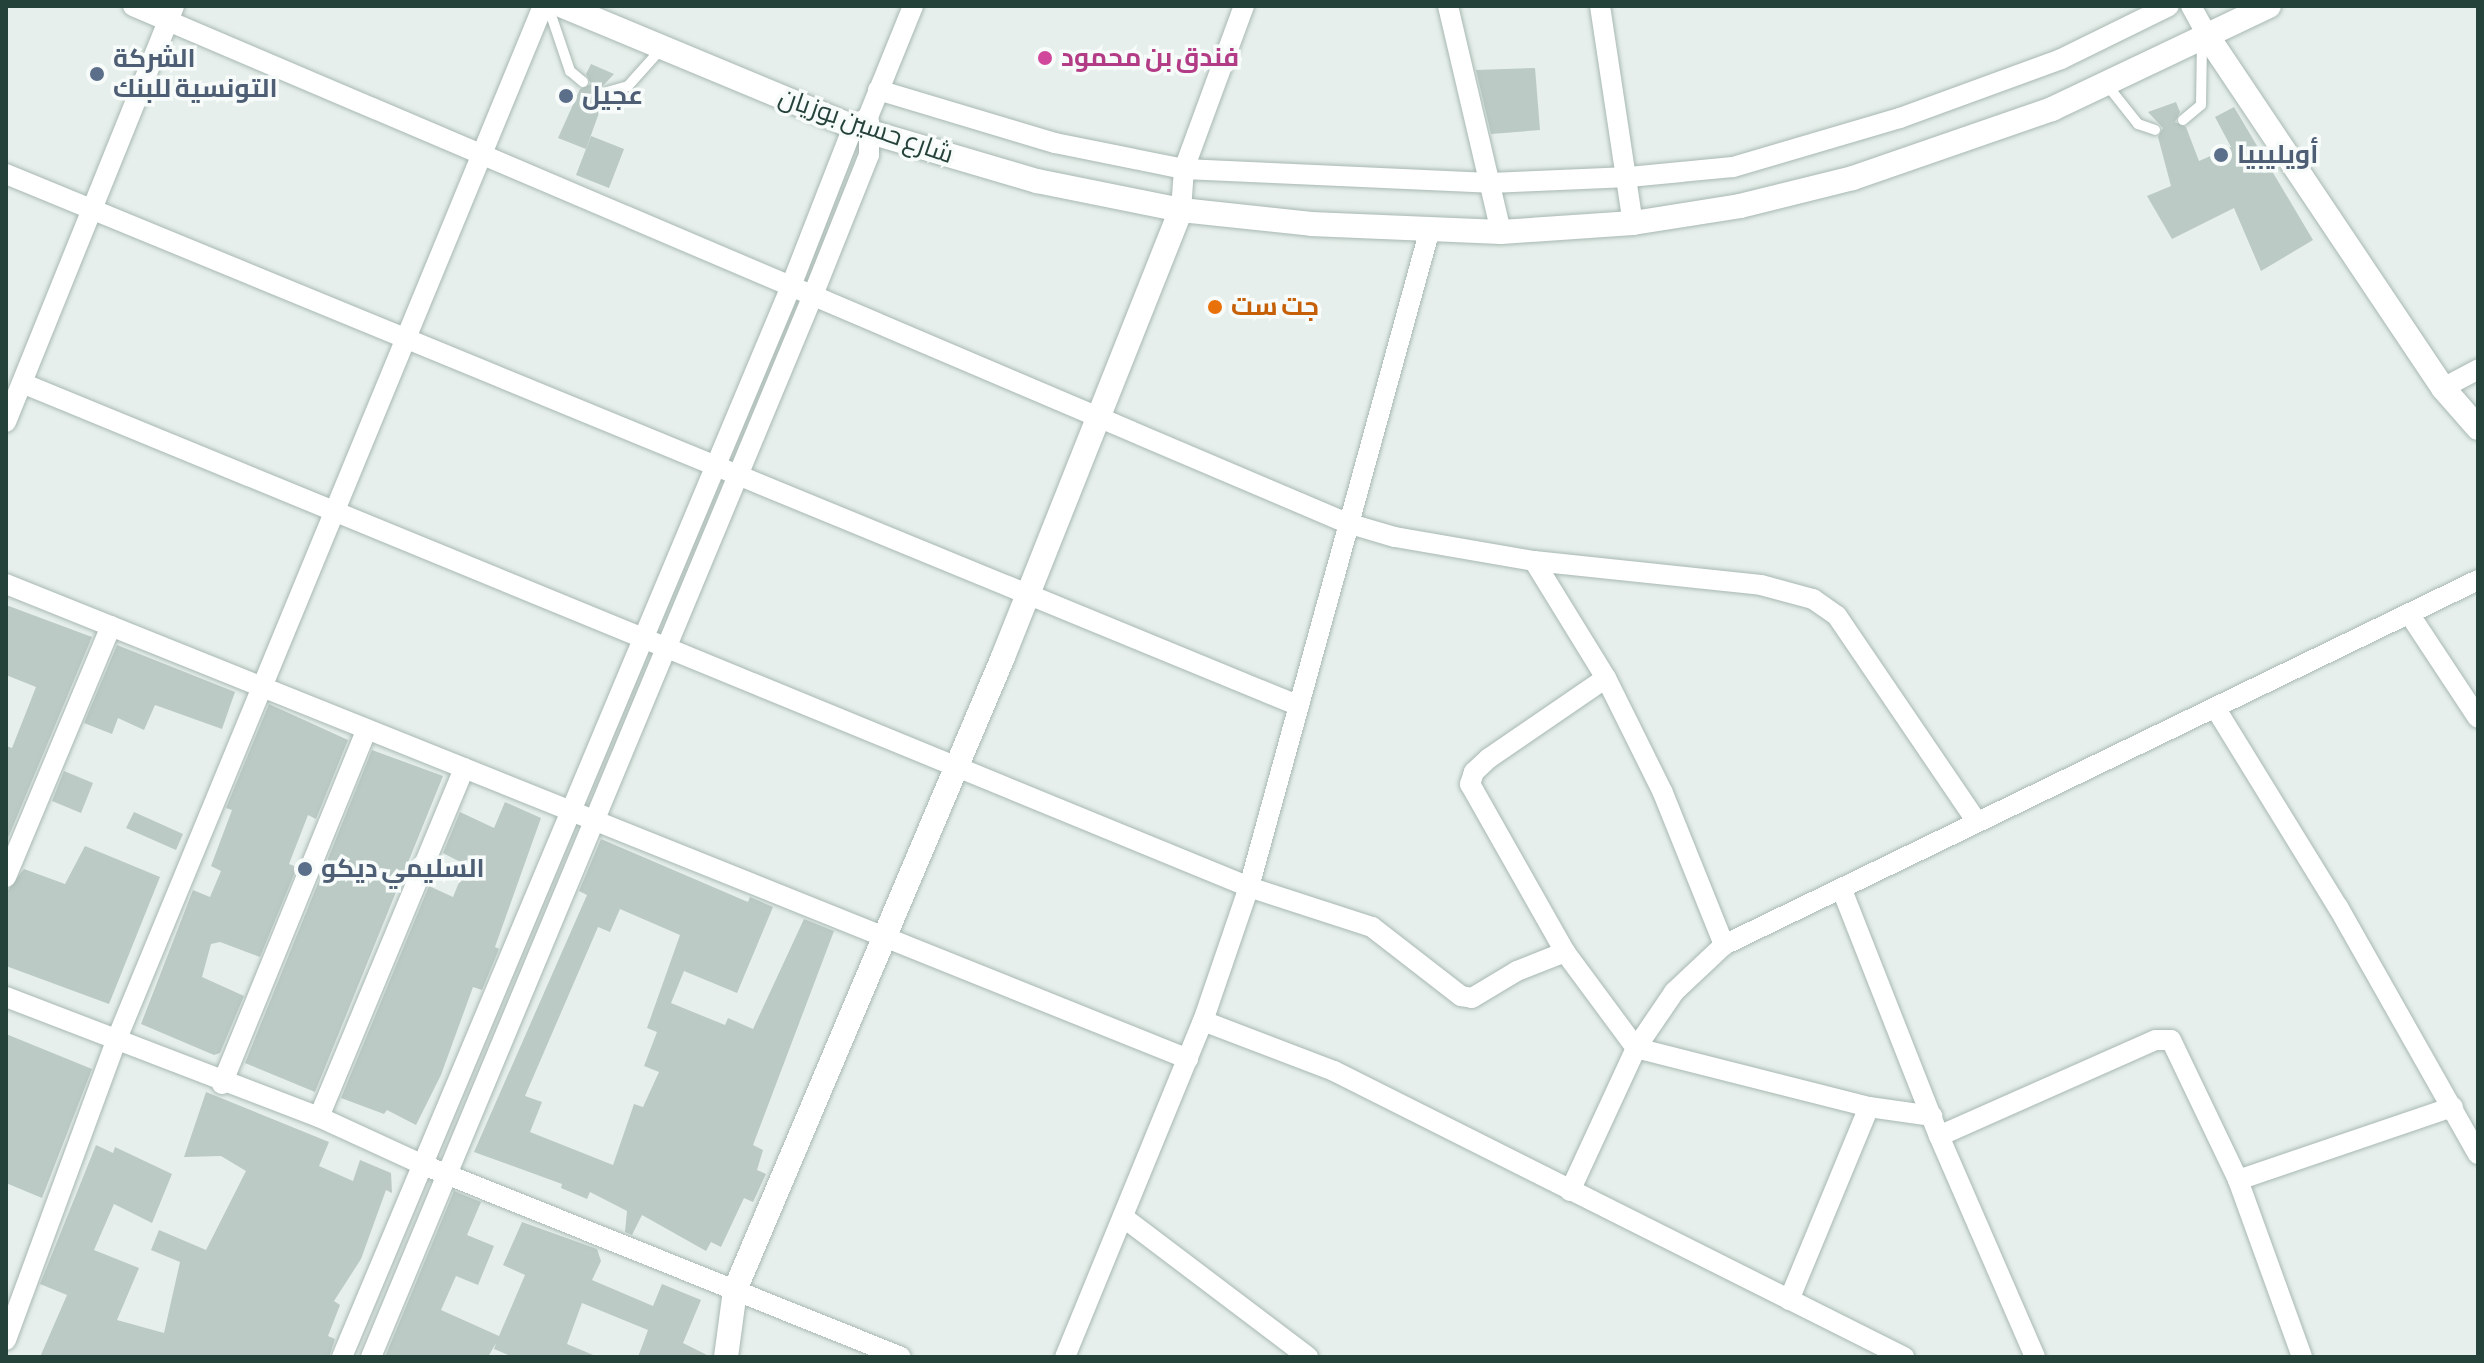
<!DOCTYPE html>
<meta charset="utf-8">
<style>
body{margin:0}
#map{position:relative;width:2484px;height:1363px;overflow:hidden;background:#e6efeb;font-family:"Asap Condensed",Cairo,sans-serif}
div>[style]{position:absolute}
.building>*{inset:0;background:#bbcac4}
.roads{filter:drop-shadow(0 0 2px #a8b8b2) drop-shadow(0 0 2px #a8b8b2)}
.service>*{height:10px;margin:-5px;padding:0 5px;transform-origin:5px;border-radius:5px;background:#fff}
.minor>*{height:20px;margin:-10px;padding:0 10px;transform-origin:10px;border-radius:10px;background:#fff}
.tertiary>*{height:24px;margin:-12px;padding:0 12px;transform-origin:12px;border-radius:12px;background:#fff}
.secondary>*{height:24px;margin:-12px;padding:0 12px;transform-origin:12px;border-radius:12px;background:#fff}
.dots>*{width:22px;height:22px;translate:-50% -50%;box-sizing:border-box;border:4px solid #f7fbf9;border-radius:50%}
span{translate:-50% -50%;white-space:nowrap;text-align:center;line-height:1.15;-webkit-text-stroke:7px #f7fbf9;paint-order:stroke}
.hotel-label{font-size:26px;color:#b23c85;font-weight:700}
.left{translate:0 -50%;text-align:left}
.service-label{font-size:26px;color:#4e5e75;font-weight:700}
.street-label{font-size:26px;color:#24423a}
.food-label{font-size:26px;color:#c56008;font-weight:700}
.frame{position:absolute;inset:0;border:8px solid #24423a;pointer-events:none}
</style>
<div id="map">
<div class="building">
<div style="clip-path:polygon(591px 64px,614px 74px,600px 89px,604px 99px,586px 149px,558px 138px,580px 89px,591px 84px,586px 74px)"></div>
<div style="clip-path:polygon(1535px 68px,1540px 130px,1491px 134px,1476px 70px)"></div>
<div style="clip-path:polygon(2176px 102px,2180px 112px,2175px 122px,2186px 127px,2199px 161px,2231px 147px,2215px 117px,2234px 107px,2313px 240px,2261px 271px,2234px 208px,2172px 239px,2147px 196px,2171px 186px,2158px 137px,2163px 128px,2148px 112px)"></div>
<div style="clip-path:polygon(591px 136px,624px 149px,609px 188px,576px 175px)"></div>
<div style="clip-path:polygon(6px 605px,92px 637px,6px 843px,6px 746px,12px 748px,36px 687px,6px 675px)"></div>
<div style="clip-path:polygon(117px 645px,235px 692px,222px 729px,155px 705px,144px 730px,118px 718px,112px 734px,84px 723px)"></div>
<div style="clip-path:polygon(269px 704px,348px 740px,316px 819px,308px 815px,289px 864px,297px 867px,260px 957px,220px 942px,211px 944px,202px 977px,244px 996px,220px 1053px,214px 1055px,141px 1024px,193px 890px,210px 897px,221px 871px,211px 866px,232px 810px,226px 808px)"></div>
<div style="clip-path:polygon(372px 750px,443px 776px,315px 1092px,245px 1063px)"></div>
<div style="clip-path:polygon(64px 771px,93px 783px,81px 813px,52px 801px)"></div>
<div style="clip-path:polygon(505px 802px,541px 818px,495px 947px,499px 949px,482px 990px,473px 987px,441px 1075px,416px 1125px,387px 1110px,384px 1114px,341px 1098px,429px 886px,453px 897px,466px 865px,443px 853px,460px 812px,494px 828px)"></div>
<div style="clip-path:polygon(134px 812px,183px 834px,176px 850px,126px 828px)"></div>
<div style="clip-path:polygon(evenodd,601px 839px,748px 902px,750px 897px,773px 907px,737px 993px,684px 971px,671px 1003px,725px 1025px,728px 1018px,753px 1029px,804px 919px,834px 931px,753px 1145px,763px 1150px,757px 1170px,766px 1174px,753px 1202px,744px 1198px,721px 1247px,711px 1242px,706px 1251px,642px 1215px,632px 1235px,625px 1232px,627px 1211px,590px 1192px,587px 1199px,561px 1188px,562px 1184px,474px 1152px,587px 895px,579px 891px,601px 839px,620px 909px,680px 935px,647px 1028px,657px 1032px,644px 1066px,659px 1072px,643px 1107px,634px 1104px,613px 1165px,530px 1132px,542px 1102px,525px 1096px,598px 927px,610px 932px,620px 909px)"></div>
<div style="clip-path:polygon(85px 846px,160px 877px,109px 1004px,6px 966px,8px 890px,24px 869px,65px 884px)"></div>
<div style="clip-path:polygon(6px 1034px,92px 1069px,42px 1198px,6px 1183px)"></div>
<div style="clip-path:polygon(206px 1092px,329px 1142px,319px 1166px,353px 1181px,360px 1160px,391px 1173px,392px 1193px,386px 1190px,361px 1259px,334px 1301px,340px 1305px,328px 1336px,335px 1339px,329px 1357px,40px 1357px,67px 1295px,40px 1284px,96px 1145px,113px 1153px,115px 1147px,172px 1174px,152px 1223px,114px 1204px,94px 1250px,139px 1268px,117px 1320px,164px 1333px,180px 1262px,151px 1250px,159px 1230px,206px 1250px,246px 1171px,221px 1156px,184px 1157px)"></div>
<div style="clip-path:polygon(454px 1191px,481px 1202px,467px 1235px,494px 1246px,478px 1285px,456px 1276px,441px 1310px,499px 1336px,525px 1275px,503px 1265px,522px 1222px,597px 1249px,601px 1261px,592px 1280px,653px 1306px,662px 1284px,701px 1300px,683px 1343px,711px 1357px,638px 1357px,648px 1330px,582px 1303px,567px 1344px,598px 1357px,513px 1357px,494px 1349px,496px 1343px,488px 1357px,385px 1357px)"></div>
</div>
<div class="roads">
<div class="service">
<div style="left:548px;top:6px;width:69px;rotate:71.3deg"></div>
<div style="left:570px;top:71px;width:17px;rotate:40deg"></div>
<div style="left:2107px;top:85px;width:50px;rotate:51.5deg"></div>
<div style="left:2138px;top:124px;width:18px;rotate:19deg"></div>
<div style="left:607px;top:92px;width:22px;rotate:-16deg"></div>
<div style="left:628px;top:86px;width:51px;rotate:-48.2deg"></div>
<div style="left:2183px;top:120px;width:23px;rotate:-40deg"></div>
<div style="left:2201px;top:105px;width:65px;rotate:-89.1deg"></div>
</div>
<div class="minor">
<div style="left:133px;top:6px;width:1320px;rotate:23.07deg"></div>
<div style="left:1347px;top:523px;width:50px;rotate:16.3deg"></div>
<div style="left:1395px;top:537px;width:141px;rotate:9.8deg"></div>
<div style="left:1534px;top:561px;width:228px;rotate:6deg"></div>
<div style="left:1761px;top:585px;width:54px;rotate:15.1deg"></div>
<div style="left:1813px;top:599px;width:29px;rotate:35deg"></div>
<div style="left:1837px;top:616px;width:245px;rotate:55.8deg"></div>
<div style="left:1448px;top:6px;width:232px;rotate:76.8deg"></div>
<div style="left:1600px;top:6px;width:219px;rotate:81.4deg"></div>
<div style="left:2191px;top:6px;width:35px;rotate:61deg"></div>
<div style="left:878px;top:90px;width:185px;rotate:16.7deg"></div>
<div style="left:1055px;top:143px;width:132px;rotate:11.4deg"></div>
<div style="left:1184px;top:169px;width:306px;rotate:2.6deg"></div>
<div style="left:1490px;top:183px;width:139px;rotate:-2.5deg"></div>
<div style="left:1629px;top:177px;width:104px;rotate:-5.5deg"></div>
<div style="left:1733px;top:167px;width:174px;rotate:-16.4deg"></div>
<div style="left:1900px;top:118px;width:171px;rotate:-20.1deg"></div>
<div style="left:2061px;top:59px;width:120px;rotate:-26.1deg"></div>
<div style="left:6px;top:174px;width:1398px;rotate:22.36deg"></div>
<div style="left:1181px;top:210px;width:41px;rotate:-85.8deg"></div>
<div style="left:1184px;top:169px;width:174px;rotate:-69.8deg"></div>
<div style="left:22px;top:383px;width:1326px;rotate:22.33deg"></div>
<div style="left:1249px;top:887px;width:129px;rotate:18deg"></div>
<div style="left:1372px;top:927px;width:113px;rotate:37.8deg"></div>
<div style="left:1461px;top:996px;width:11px;rotate:10deg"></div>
<div style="left:1472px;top:998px;width:52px;rotate:-31deg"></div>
<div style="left:1517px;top:971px;width:52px;rotate:-21.6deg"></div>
<div style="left:2443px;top:388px;width:40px;rotate:-28deg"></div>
<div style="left:6px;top:422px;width:449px;rotate:-68deg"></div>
<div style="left:1534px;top:561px;width:137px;rotate:58.4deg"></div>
<div style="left:1606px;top:678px;width:128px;rotate:63.6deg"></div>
<div style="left:1663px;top:793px;width:164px;rotate:68.1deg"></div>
<div style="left:6px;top:584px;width:1274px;rotate:21.89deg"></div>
<div style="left:2410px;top:615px;width:123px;rotate:56.6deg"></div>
<div style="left:1606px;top:678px;width:142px;rotate:145.6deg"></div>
<div style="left:1489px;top:758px;width:21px;rotate:137deg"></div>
<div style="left:1474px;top:772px;width:13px;rotate:108deg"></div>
<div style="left:1470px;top:784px;width:193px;rotate:60.5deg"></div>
<div style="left:1565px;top:952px;width:119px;rotate:53.5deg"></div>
<div style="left:1636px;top:1048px;width:240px;rotate:14.2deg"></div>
<div style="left:1869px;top:1107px;width:64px;rotate:8.1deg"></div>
<div style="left:2216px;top:709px;width:233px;rotate:58.4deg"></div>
<div style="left:2338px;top:907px;width:284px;rotate:60.5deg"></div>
<div style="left:6px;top:877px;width:272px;rotate:-67.3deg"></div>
<div style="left:1842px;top:890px;width:264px;rotate:68.5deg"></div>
<div style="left:1939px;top:1136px;width:241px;rotate:66.5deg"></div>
<div style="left:6px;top:997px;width:335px;rotate:21deg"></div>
<div style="left:319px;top:1117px;width:112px;rotate:24.7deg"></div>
<div style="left:421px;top:1164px;width:517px;rotate:21.9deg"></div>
<div style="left:1203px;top:1021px;width:140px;rotate:20.9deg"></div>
<div style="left:1334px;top:1071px;width:638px;rotate:26.65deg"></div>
<div style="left:222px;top:1084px;width:383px;rotate:-67.8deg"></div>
<div style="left:319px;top:1117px;width:378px;rotate:-67.4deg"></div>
<div style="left:1939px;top:1136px;width:237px;rotate:-23.9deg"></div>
<div style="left:2156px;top:1040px;width:15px"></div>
<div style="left:2171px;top:1040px;width:155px;rotate:64.4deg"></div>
<div style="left:2238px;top:1180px;width:188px;rotate:70.1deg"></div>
<div style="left:2238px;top:1180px;width:227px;rotate:-18.8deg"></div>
<div style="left:1570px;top:1191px;width:157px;rotate:-65.2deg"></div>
<div style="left:1636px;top:1048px;width:68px;rotate:-55.8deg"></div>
<div style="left:1674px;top:992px;width:69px;rotate:-43.2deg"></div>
<div style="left:1724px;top:945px;width:838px;rotate:-25.83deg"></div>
<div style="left:1123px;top:1217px;width:232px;rotate:37.1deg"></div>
<div style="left:1789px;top:1300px;width:209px;rotate:-67.5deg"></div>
<div style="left:6px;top:1340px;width:319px;rotate:-69.8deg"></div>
<div style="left:116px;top:1041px;width:1120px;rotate:-67.58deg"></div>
<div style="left:342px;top:1357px;width:1161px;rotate:-67.25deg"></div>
<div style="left:791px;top:286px;width:171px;rotate:-68.7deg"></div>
<div style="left:853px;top:127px;width:18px;rotate:-34deg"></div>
<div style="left:868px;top:117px;width:120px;rotate:-67.9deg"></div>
<div style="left:371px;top:1357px;width:1150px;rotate:-67.4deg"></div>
<div style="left:813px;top:295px;width:151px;rotate:-68.2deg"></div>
<div style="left:869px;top:155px;width:34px;rotate:-90deg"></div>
<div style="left:1065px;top:1357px;width:363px;rotate:-67.7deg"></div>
<div style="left:1203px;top:1021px;width:142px;rotate:-71.1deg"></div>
<div style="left:1249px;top:887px;width:682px;rotate:-74.62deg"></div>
</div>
<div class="tertiary">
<div style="left:2208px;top:37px;width:422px;rotate:56.2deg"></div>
<div style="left:2443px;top:388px;width:53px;rotate:48.8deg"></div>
</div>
<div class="secondary">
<div style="left:563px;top:6px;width:314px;rotate:22.6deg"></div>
<div style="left:853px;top:127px;width:192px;rotate:16.4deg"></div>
<div style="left:1037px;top:181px;width:147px;rotate:11.4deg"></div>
<div style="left:1181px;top:210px;width:131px;rotate:6.1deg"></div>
<div style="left:1311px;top:224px;width:190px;rotate:2.4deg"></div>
<div style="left:1501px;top:232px;width:132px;rotate:-3.9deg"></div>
<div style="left:1633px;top:223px;width:108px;rotate:-9deg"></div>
<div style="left:1740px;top:206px;width:116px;rotate:-13.9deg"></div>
<div style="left:1853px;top:178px;width:211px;rotate:-19.1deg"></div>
<div style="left:2052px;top:109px;width:240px;rotate:-25.4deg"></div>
<div style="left:726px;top:1357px;width:68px;rotate:-82.3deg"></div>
<div style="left:735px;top:1290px;width:687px;rotate:-67.05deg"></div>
<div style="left:1003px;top:657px;width:481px;rotate:-68.3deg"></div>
</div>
</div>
<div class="dots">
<div style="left:1045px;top:58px;background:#d1479c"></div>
<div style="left:97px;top:74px;background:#5c6f8a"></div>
<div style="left:566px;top:96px;background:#5c6f8a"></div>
<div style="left:2221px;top:155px;background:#5c6f8a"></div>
<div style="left:1215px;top:307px;background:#e8710a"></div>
<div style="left:305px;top:869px;background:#5c6f8a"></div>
</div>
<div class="hotel-label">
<span class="left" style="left:1061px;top:58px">فندق بن محمود</span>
</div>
<div class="service-label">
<span class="left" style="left:113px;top:74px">الشركة<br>التونسية للبنك</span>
<span class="left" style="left:582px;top:96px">عجيل</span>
<span class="left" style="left:2237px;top:155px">أويليبيا</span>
<span class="left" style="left:321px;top:869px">السليمي ديكو</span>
</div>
<div class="street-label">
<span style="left:866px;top:126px;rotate:19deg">شارع حسين بوزيان</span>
</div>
<div class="food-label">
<span class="left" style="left:1231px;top:307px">جت ست</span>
</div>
<div class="frame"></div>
</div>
